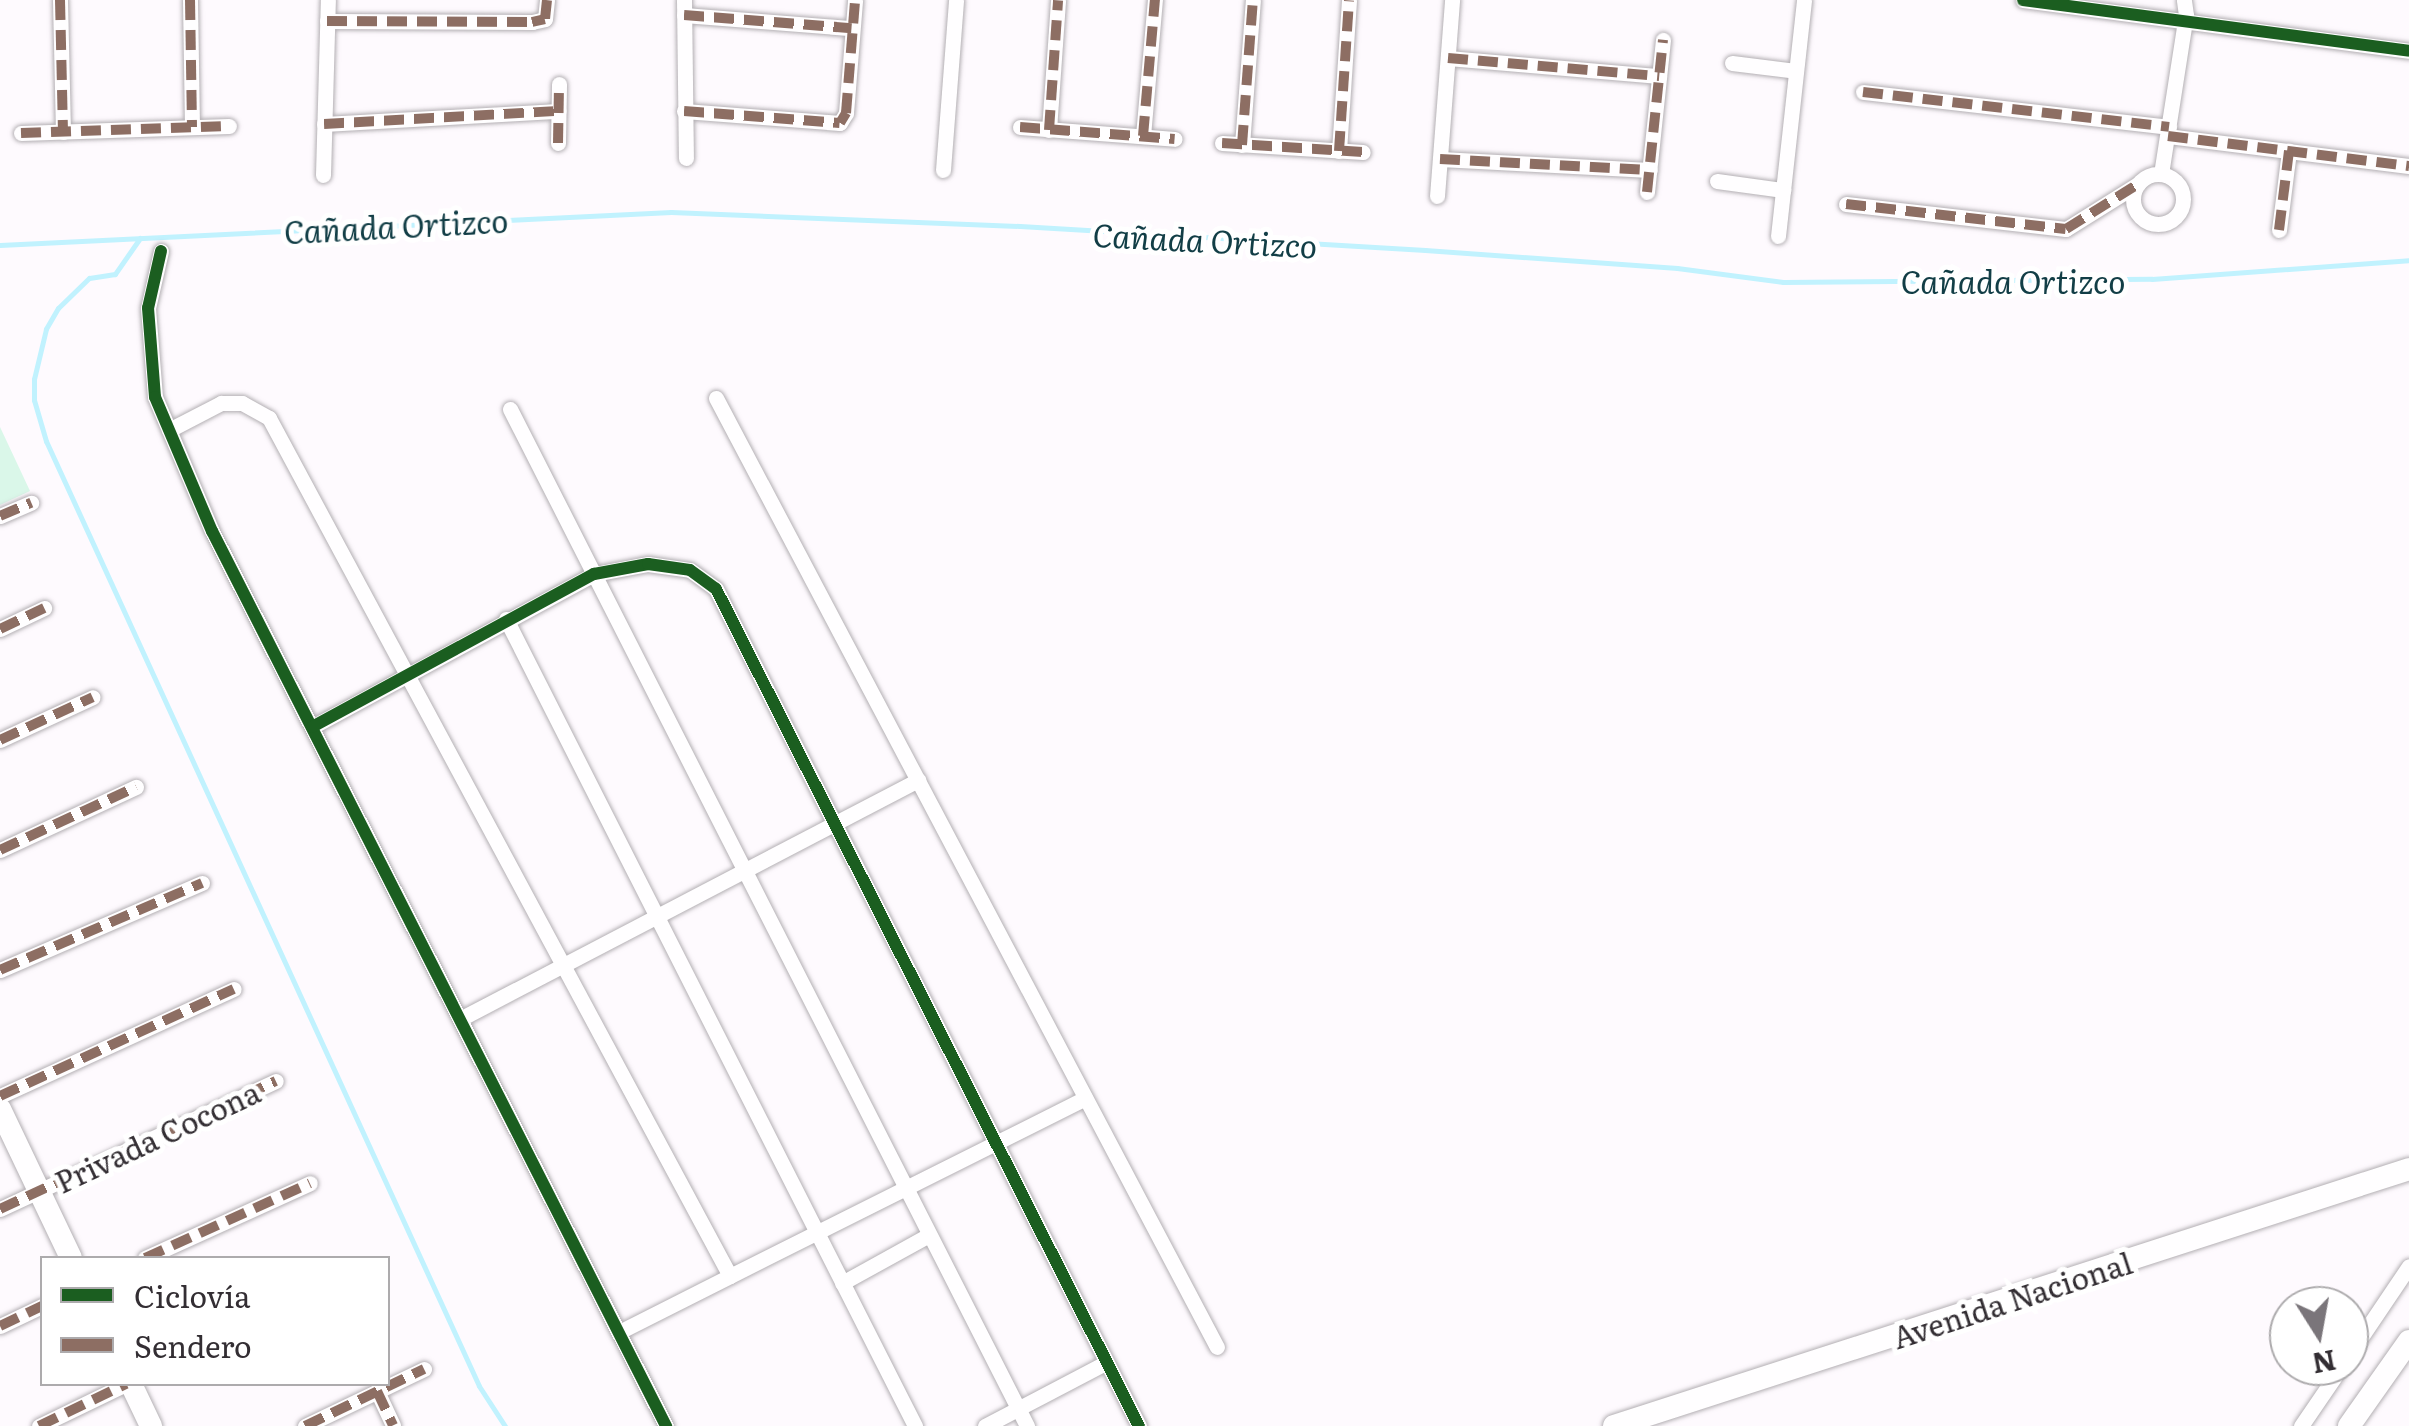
<!DOCTYPE html>
<meta charset="utf-8">
<style>
body{margin:0}
#map{position:relative;width:2409px;height:1426px;overflow:hidden;background:#fefafe;font-family:Literata,serif}
div>[style]{position:absolute}
.green>*{inset:0;background:#daf7e9}
.stream>*{height:5px;margin:-2.5px;padding:0 2.5px;transform-origin:2.5px;border-radius:2.5px;background:#c1f2fe}
.roads{filter:drop-shadow(0 0 2px #b3afb3) drop-shadow(0 0 2px #b3afb3)}
.street>*{height:15px;margin:-7.5px;padding:0 7.5px;transform-origin:7.5px;border-radius:7.5px;background:#fffeff}
.street>.ring{margin:-7.5px;padding:0;box-sizing:content-box;background:none;border:15px solid #fffeff;border-radius:50%}
.secondary>*{height:22px;margin:-11px;padding:0 11px;transform-origin:11px;border-radius:11px;background:#fffeff}
.quiet>*{height:10px;margin-top:-5px;transform-origin:0;background:repeating-linear-gradient(90deg,#8d6e63 0 20px,transparent 0 30px)}
.cycleway>*{height:12px;margin:-6px;padding:0 6px;transform-origin:6px;border-radius:6px;background:#1b5e20}
span{translate:-50% -50%;white-space:nowrap;text-align:center;line-height:1.15;-webkit-text-stroke:10px #fff;paint-order:stroke}
.street-label{font-size:30px;color:#332e33}
.water-label{font-size:32px;color:#123e46;font-style:italic}
.legend{position:absolute;left:40px;top:1256px;width:350px;height:130px;box-sizing:border-box;background:#fff;border:2px solid #adabad;margin:0;padding:12px 18px;list-style:none;font-size:30px;color:#332e33}
.legend li{display:flex;align-items:center;gap:20px;height:50px}
.legend b{width:50px;border:2px solid #adabad}
.north{position:absolute;left:2269px;top:1286px;width:100px;height:100px;box-sizing:border-box;background:#fff;border:2px solid #adabad;border-radius:50%;rotate:169deg;font-size:28px;font-weight:700;line-height:40px;text-align:center;color:#332e33}
.north::after{content:'';display:block;margin:auto;width:35px;height:45px;background:#7a757a;clip-path:polygon(50% 0,100% 100%,50% 72%,0 100%)}
</style>
<div id="map">
<div class="green">
<div style="clip-path:polygon(0 427px,30px 491px,0 505px)"></div>
</div>
<div class="stream">
<div style="left:140px;top:238px;width:44px;rotate:124.8deg"></div>
<div style="left:115px;top:274px;width:26px;rotate:171deg"></div>
<div style="left:89px;top:278px;width:43px;rotate:135.9deg"></div>
<div style="left:58px;top:308px;width:24px;rotate:120deg"></div>
<div style="left:46px;top:329px;width:51px;rotate:103.5deg"></div>
<div style="left:34px;top:379px;width:21px;rotate:90deg"></div>
<div style="left:34px;top:400px;width:43px;rotate:73.7deg"></div>
<div style="left:46px;top:441px;width:1039px;rotate:65.38deg"></div>
<div style="left:479px;top:1386px;width:48px;rotate:57deg"></div>
<div style="left:0;top:245px;width:672px;rotate:-2.82deg"></div>
<div style="left:671px;top:212px;width:349px;rotate:2.3deg"></div>
<div style="left:1020px;top:226px;width:406px;rotate:3.4deg"></div>
<div style="left:1425px;top:250px;width:253px;rotate:4.1deg"></div>
<div style="left:1677px;top:268px;width:107px;rotate:7.5deg"></div>
<div style="left:1783px;top:282px;width:369px;rotate:-0.5deg"></div>
<div style="left:2152px;top:279px;width:258px;rotate:-4.2deg"></div>
</div>
<div class="roads">
<div class="street">
<div style="left:60px;top:0;width:132px;rotate:88.7deg"></div>
<div style="left:190px;top:0;width:127px;rotate:89.1deg"></div>
<div style="left:684px;top:0;width:158px;rotate:89.3deg"></div>
<div style="left:2023px;top:0;width:389px;rotate:7.5deg"></div>
<div style="left:684px;top:15px;width:168px;rotate:4.5deg"></div>
<div style="left:327px;top:21px;width:205px;rotate:0.3deg"></div>
<div style="left:532px;top:22px;width:13px;rotate:-13deg"></div>
<div style="left:545px;top:19px;width:19px;rotate:-84deg"></div>
<div style="left:1448px;top:58px;width:212px;rotate:4.9deg"></div>
<div style="left:1732px;top:63px;width:64px;rotate:7.1deg"></div>
<div style="left:1863px;top:92px;width:308px;rotate:6.5deg"></div>
<div style="left:684px;top:111px;width:156px;rotate:4.4deg"></div>
<div style="left:840px;top:123px;width:12px;rotate:-59deg"></div>
<div style="left:846px;top:113px;width:113px;rotate:-85.4deg"></div>
<div style="left:324px;top:124px;width:235px;rotate:-3.2deg"></div>
<div style="left:1020px;top:127px;width:155px;rotate:4.4deg"></div>
<div style="left:1049px;top:130px;width:130px;rotate:-86deg"></div>
<div style="left:21px;top:133px;width:208px;rotate:-1.9deg"></div>
<div style="left:1143px;top:136px;width:137px;rotate:-85deg"></div>
<div style="left:2168px;top:136px;width:243px;rotate:7.1deg"></div>
<div style="left:558px;top:143px;width:59px;rotate:-89deg"></div>
<div style="left:1222px;top:143px;width:141px;rotate:3.7deg"></div>
<div style="left:1242px;top:145px;width:145px;rotate:-85.7deg"></div>
<div style="left:1339px;top:151px;width:151px;rotate:-86.2deg"></div>
<div style="left:1440px;top:159px;width:210px;rotate:3deg"></div>
<div style="left:943px;top:170px;width:170px;rotate:-85.6deg"></div>
<div style="left:2161px;top:174px;width:161px;rotate:-81.1deg"></div>
<div style="left:2186px;top:15px;width:15px;rotate:-98deg"></div>
<div class="ring" style="left:2133px;top:174px;width:35px;height:35px"></div>
<div style="left:323px;top:175px;width:175px;rotate:-88.4deg"></div>
<div style="left:1717px;top:181px;width:67px;rotate:7.8deg"></div>
<div style="left:1647px;top:192px;width:153px;rotate:-84deg"></div>
<div style="left:1437px;top:196px;width:197px;rotate:-85.6deg"></div>
<div style="left:1846px;top:204px;width:221px;rotate:6.5deg"></div>
<div style="left:2066px;top:229px;width:85px;rotate:-32deg"></div>
<div style="left:2279px;top:230px;width:80px;rotate:-82.8deg"></div>
<div style="left:1778px;top:236px;width:237px;rotate:-83.7deg"></div>
<div style="left:161px;top:251px;width:58px;rotate:102.8deg"></div>
<div style="left:148px;top:308px;width:89px;rotate:85.5deg"></div>
<div style="left:155px;top:397px;width:146px;rotate:67deg"></div>
<div style="left:212px;top:531px;width:1004px;rotate:63.1deg"></div>
<div style="left:716px;top:398px;width:1073px;rotate:62.17deg"></div>
<div style="left:510px;top:409px;width:1141px;rotate:63.05deg"></div>
<div style="left:169px;top:430px;width:59px;rotate:-27.4deg"></div>
<div style="left:221px;top:403px;width:21px"></div>
<div style="left:242px;top:403px;width:31px;rotate:29deg"></div>
<div style="left:269px;top:418px;width:974px;rotate:61.75deg"></div>
<div style="left:730px;top:1276px;width:124px;rotate:153.2deg"></div>
<div style="left:0;top:516px;width:34px;rotate:-23deg"></div>
<div style="left:506px;top:619px;width:905px;rotate:63.12deg"></div>
<div style="left:0;top:629px;width:49px;rotate:-25.5deg"></div>
<div style="left:312px;top:727px;width:321px;rotate:-28.5deg"></div>
<div style="left:594px;top:574px;width:55px;rotate:-10.5deg"></div>
<div style="left:648px;top:564px;width:42px;rotate:8.1deg"></div>
<div style="left:690px;top:570px;width:32px;rotate:36deg"></div>
<div style="left:716px;top:589px;width:938px;rotate:63.19deg"></div>
<div style="left:0;top:740px;width:102px;rotate:-24.8deg"></div>
<div style="left:0;top:850px;width:150px;rotate:-24.9deg"></div>
<div style="left:0;top:970px;width:220px;rotate:-23.3deg"></div>
<div style="left:460px;top:1019px;width:517px;rotate:-27.56deg"></div>
<div style="left:0;top:1096px;width:257px;rotate:-24.6deg"></div>
<div style="left:0;top:1209px;width:304px;rotate:-24.9deg"></div>
<div style="left:145px;top:1258px;width:181px;rotate:-24.4deg"></div>
<div style="left:730px;top:1276px;width:397px;rotate:-26.6deg"></div>
<div style="left:842px;top:1283px;width:99px;rotate:-28.9deg"></div>
<div style="left:0;top:1326px;width:47px;rotate:-25.5deg"></div>
<div style="left:2349px;top:1355px;width:107px;rotate:-56deg"></div>
<div style="left:377px;top:1391px;width:38px;rotate:65deg"></div>
<div style="left:39px;top:1426px;width:97px;rotate:-25.8deg"></div>
<div style="left:305px;top:1426px;width:132px;rotate:-25.6deg"></div>
<div style="left:985px;top:1426px;width:136px;rotate:-27.7deg"></div>
<div style="left:2301px;top:1426px;width:73px;rotate:-55.7deg"></div>
</div>
<div class="secondary">
<div style="left:0;top:1109px;width:165px;rotate:64.5deg"></div>
<div style="left:131px;top:1384px;width:47px;rotate:64.5deg"></div>
<div style="left:1614px;top:1426px;width:836px;rotate:-17.91deg"></div>
<div style="left:2349px;top:1426px;width:104px;rotate:-54.8deg"></div>
</div>
</div>
<div class="quiet">
<div style="left:60px;top:0;width:132px;rotate:88.7deg"></div>
<div style="left:190px;top:0;width:127px;rotate:89.1deg"></div>
<div style="left:684px;top:15px;width:168px;rotate:4.5deg"></div>
<div style="left:327px;top:21px;width:205px;rotate:0.3deg"></div>
<div style="left:532px;top:22px;width:13px;rotate:-13deg"></div>
<div style="left:545px;top:19px;width:19px;rotate:-84deg"></div>
<div style="left:1448px;top:58px;width:212px;rotate:4.9deg"></div>
<div style="left:1863px;top:92px;width:308px;rotate:6.5deg"></div>
<div style="left:684px;top:111px;width:156px;rotate:4.4deg"></div>
<div style="left:840px;top:123px;width:12px;rotate:-59deg"></div>
<div style="left:846px;top:113px;width:113px;rotate:-85.4deg"></div>
<div style="left:324px;top:124px;width:235px;rotate:-3.2deg"></div>
<div style="left:1020px;top:127px;width:155px;rotate:4.4deg"></div>
<div style="left:1049px;top:130px;width:130px;rotate:-86deg"></div>
<div style="left:21px;top:133px;width:208px;rotate:-1.9deg"></div>
<div style="left:1143px;top:136px;width:137px;rotate:-85deg"></div>
<div style="left:2168px;top:136px;width:243px;rotate:7.1deg"></div>
<div style="left:558px;top:143px;width:59px;rotate:-89deg"></div>
<div style="left:1222px;top:143px;width:141px;rotate:3.7deg"></div>
<div style="left:1242px;top:145px;width:145px;rotate:-85.7deg"></div>
<div style="left:1339px;top:151px;width:151px;rotate:-86.2deg"></div>
<div style="left:1440px;top:159px;width:210px;rotate:3deg"></div>
<div style="left:1647px;top:192px;width:153px;rotate:-84deg"></div>
<div style="left:1846px;top:204px;width:221px;rotate:6.5deg"></div>
<div style="left:2066px;top:229px;width:85px;rotate:-32deg"></div>
<div style="left:2279px;top:230px;width:80px;rotate:-82.8deg"></div>
<div style="left:0;top:516px;width:34px;rotate:-23deg"></div>
<div style="left:0;top:629px;width:49px;rotate:-25.5deg"></div>
<div style="left:0;top:740px;width:102px;rotate:-24.8deg"></div>
<div style="left:0;top:850px;width:150px;rotate:-24.9deg"></div>
<div style="left:0;top:970px;width:220px;rotate:-23.3deg"></div>
<div style="left:0;top:1096px;width:257px;rotate:-24.6deg"></div>
<div style="left:0;top:1209px;width:304px;rotate:-24.9deg"></div>
<div style="left:145px;top:1258px;width:181px;rotate:-24.4deg"></div>
<div style="left:0;top:1326px;width:47px;rotate:-25.5deg"></div>
<div style="left:377px;top:1391px;width:38px;rotate:65deg"></div>
<div style="left:39px;top:1426px;width:97px;rotate:-25.8deg"></div>
<div style="left:305px;top:1426px;width:132px;rotate:-25.6deg"></div>
</div>
<div class="cycleway">
<div style="left:2023px;top:0;width:389px;rotate:7.5deg"></div>
<div style="left:161px;top:251px;width:58px;rotate:102.8deg"></div>
<div style="left:148px;top:308px;width:89px;rotate:85.5deg"></div>
<div style="left:155px;top:397px;width:146px;rotate:67deg"></div>
<div style="left:212px;top:531px;width:1004px;rotate:63.1deg"></div>
<div style="left:312px;top:727px;width:321px;rotate:-28.5deg"></div>
<div style="left:594px;top:574px;width:55px;rotate:-10.5deg"></div>
<div style="left:648px;top:564px;width:42px;rotate:8.1deg"></div>
<div style="left:690px;top:570px;width:32px;rotate:36deg"></div>
<div style="left:716px;top:589px;width:938px;rotate:63.19deg"></div>
</div>
<div class="street-label">
<span style="left:157px;top:1136px;rotate:-25deg">Privada Cocona</span>
<span style="left:2012px;top:1299px;rotate:-18deg">Avenida Nacional</span>
</div>
<div class="water-label">
<span style="left:396px;top:225px;rotate:-3deg">Cañada Ortizco</span>
<span style="left:1205px;top:239px;rotate:3deg">Cañada Ortizco</span>
<span style="left:2013px;top:280px">Cañada Ortizco</span>
</div>
<ul class="legend">
<li><b style="height:12px;background:#1b5e20"></b>Ciclovía</li>
<li><b style="height:12px;background:#8d6e63"></b>Sendero</li>
</ul>
<div class="north">N</div>
</div>
